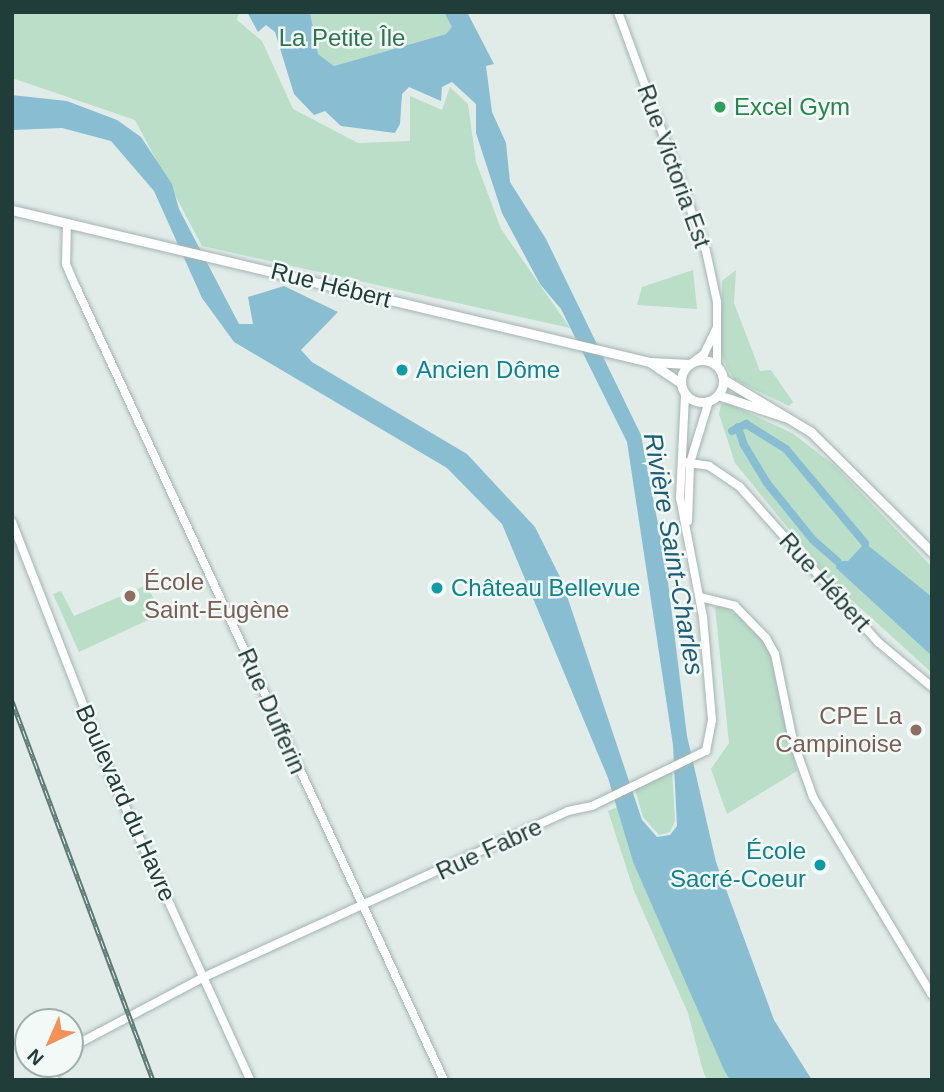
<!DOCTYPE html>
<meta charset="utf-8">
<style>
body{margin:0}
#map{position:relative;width:944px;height:1092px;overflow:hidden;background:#e1ece9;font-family:Arial,sans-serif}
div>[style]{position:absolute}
.green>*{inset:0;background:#badec8}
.water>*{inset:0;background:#89bed2}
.canal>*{height:8px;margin:-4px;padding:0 4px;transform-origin:4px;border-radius:4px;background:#89bed2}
.roads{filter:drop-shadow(0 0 2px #a4b4b1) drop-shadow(0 0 2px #a4b4b1)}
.tertiary>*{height:8px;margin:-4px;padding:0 4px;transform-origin:4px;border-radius:4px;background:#fff}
.secondary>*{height:9px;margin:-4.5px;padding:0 4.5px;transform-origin:4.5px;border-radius:4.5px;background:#fff}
.secondary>.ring{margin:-4.5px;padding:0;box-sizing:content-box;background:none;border:9px solid #fff;border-radius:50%}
.rail>*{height:5px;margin-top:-2.5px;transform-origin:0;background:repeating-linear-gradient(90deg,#f2f9f6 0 8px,#5c7974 0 16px);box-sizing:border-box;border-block:2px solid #5c7974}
.dots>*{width:19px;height:19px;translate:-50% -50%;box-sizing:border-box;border:4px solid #f2f9f6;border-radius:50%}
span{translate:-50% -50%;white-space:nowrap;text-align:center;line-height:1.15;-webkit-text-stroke:5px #f2f9f6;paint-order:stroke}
.park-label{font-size:24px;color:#2b7550}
.leisure-label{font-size:24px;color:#27864d}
.left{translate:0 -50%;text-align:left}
.street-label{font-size:24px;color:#213d39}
.culture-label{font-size:24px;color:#0d838f}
.right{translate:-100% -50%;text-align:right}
.education-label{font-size:24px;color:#785e54}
.water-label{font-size:26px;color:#1b5e7a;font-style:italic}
.frame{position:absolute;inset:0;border:14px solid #213d39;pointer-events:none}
.north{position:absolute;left:14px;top:1008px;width:70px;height:70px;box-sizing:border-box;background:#f2f9f6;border:2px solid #9eaeaa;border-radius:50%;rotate:224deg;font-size:19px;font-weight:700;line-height:28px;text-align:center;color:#213d39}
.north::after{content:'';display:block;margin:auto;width:24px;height:32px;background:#f39158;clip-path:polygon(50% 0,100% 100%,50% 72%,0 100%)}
</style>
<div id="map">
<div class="green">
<div style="clip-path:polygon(12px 12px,239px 12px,237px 20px,262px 41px,293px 109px,358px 143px,410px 141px,410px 96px,442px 110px,450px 87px,468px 104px,476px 162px,501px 229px,570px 328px,202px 246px,135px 120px,12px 78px)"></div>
<div style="clip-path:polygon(310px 12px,444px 12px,453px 27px,446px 34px,334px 66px,318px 54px)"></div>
<div style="clip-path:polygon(693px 270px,697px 309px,637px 305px,642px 287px)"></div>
<div style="clip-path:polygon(736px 270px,734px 303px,760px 371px,771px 370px,793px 402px,789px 406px,735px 380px,726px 366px,720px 349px,722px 281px)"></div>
<div style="clip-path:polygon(727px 403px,792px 433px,834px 465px,932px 567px,932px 673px,833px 583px,735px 463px,719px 414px,721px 404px)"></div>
<div style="clip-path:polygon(147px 585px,161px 614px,79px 652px,53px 594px,61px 591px,74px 616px)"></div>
<div style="clip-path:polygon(724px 606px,754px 626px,769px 651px,797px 771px,727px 814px,711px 769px,729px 743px,715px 607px)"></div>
<div style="clip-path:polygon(672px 771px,675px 821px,670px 832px,659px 835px,643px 817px,635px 789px)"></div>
<div style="clip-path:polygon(617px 807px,633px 862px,730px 1080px,707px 1080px,703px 1071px,688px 1013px,634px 891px,608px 811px)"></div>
</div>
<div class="water">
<div style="clip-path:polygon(247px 12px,310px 12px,318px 54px,334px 66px,446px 34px,452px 27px,444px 12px,467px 12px,494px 64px,486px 66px,492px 112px,506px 143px,510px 182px,546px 239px,641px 435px,666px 566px,687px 736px,716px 862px,774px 1020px,812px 1080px,730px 1080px,724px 1070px,633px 862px,608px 778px,502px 524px,447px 468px,234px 342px,202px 298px,154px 191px,111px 141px,62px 128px,12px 130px,12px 95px,67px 101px,117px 120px,141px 137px,172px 184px,179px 209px,239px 324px,253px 324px,248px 297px,284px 286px,338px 312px,301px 350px,312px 362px,467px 454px,535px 527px,562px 581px,642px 820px,657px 837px,670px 835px,677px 826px,673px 745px,627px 442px,561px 309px,540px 284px,502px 213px,476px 133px,476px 104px,452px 82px,442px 87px,441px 101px,409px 87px,402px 94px,400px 124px,395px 133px,341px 126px,325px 111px,314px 115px,294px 94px,275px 32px,266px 25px,258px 32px)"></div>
<div style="clip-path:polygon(865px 543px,932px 597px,932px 656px,836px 568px,837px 561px,848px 561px)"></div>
</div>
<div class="canal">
<div style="left:738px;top:427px;width:19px;rotate:72deg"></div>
<div style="left:744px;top:445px;width:44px;rotate:58.8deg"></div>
<div style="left:767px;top:483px;width:73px;rotate:51.1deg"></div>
<div style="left:813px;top:540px;width:32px;rotate:41deg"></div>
<div style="left:732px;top:431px;width:16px;rotate:-27deg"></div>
<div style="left:746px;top:424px;width:47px;rotate:32deg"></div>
<div style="left:786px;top:449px;width:123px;rotate:50deg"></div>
</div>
<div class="roads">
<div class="tertiary">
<div style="left:618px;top:12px;width:255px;rotate:69.8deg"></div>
<div style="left:706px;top:251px;width:52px;rotate:77.8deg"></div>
<div style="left:717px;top:302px;width:64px;rotate:90deg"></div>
<div style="left:67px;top:223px;width:41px;rotate:91.4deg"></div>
<div style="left:66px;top:264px;width:25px;rotate:67deg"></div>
<div style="left:76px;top:287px;width:874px;rotate:65.11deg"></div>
<div style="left:696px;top:360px;width:10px;rotate:-37deg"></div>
<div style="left:704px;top:354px;width:28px;rotate:-64deg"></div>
<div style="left:682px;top:462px;width:27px;rotate:8deg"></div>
<div style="left:709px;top:466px;width:37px;rotate:34deg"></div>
<div style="left:740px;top:487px;width:208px;rotate:48.3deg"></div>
<div style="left:878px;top:642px;width:70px;rotate:39.8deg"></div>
<div style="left:688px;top:521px;width:58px;rotate:-88deg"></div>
<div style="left:690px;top:463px;width:65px;rotate:-73deg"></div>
<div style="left:12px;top:522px;width:275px;rotate:68.7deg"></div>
<div style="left:112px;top:778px;width:332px;rotate:65.4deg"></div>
<div style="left:700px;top:597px;width:36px;rotate:14deg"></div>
<div style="left:735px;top:606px;width:45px;rotate:45.9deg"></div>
<div style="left:766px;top:638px;width:18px;rotate:61deg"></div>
<div style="left:775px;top:654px;width:89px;rotate:78.3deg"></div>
<div style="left:793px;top:741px;width:59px;rotate:70.3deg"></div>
<div style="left:813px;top:797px;width:231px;rotate:59deg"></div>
<div style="left:70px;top:1048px;width:152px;rotate:-27.9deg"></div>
<div style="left:204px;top:977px;width:400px;rotate:-24.5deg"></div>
<div style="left:568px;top:811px;width:25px;rotate:-12deg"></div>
<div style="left:592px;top:806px;width:127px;rotate:-25.8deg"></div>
<div style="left:706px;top:751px;width:32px;rotate:-79deg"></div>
<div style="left:712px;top:720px;width:103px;rotate:-95deg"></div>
<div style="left:703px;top:617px;width:121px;rotate:-100.9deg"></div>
<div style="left:680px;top:498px;width:103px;rotate:-87.2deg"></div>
<div style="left:53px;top:1080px;width:17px;rotate:-73deg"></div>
</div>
<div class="secondary">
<div style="left:12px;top:210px;width:656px;rotate:13.4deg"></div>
<div style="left:650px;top:362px;width:39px;rotate:3deg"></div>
<div class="ring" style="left:681px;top:360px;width:33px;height:33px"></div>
<div style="left:651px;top:363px;width:36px;rotate:34deg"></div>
<div style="left:723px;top:379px;width:103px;rotate:31.1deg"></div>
<div style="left:811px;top:432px;width:170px;rotate:44.8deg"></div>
<div style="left:718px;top:395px;width:71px;rotate:18.2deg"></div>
</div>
</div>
<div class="rail">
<div style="left:12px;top:701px;width:404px;rotate:69.6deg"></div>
</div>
<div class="dots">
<div style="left:720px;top:107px;background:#2e9e5b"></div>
<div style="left:402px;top:370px;background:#0f9aa8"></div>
<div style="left:437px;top:588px;background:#0f9aa8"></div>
<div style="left:130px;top:596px;background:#8d6e63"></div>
<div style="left:916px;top:730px;background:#8d6e63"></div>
<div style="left:820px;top:865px;background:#0f9aa8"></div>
</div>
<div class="park-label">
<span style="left:342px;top:38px">La Petite Île</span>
</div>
<div class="leisure-label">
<span class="left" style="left:734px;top:107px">Excel Gym</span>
</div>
<div class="street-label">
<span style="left:674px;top:166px;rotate:70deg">Rue Victoria Est</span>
<span style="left:331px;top:285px;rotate:14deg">Rue Hébert</span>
<span style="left:825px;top:582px;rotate:48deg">Rue Hébert</span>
<span style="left:272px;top:711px;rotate:66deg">Rue Dufferin</span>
<span style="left:126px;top:803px;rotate:66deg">Boulevard du Havre</span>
<span style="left:489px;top:849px;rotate:-25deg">Rue Fabre</span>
</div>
<div class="culture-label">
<span class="left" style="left:416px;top:370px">Ancien Dôme</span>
<span class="left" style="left:451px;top:588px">Château Bellevue</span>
<span class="right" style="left:806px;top:865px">École<br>Sacré-Coeur</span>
</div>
<div class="education-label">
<span class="left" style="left:144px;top:596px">École<br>Saint-Eugène</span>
<span class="right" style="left:902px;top:730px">CPE La<br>Campinoise</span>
</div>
<div class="water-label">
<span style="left:673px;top:554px;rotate:80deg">Rivière Saint-Charles</span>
</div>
<div class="frame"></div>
<div class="north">N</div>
</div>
